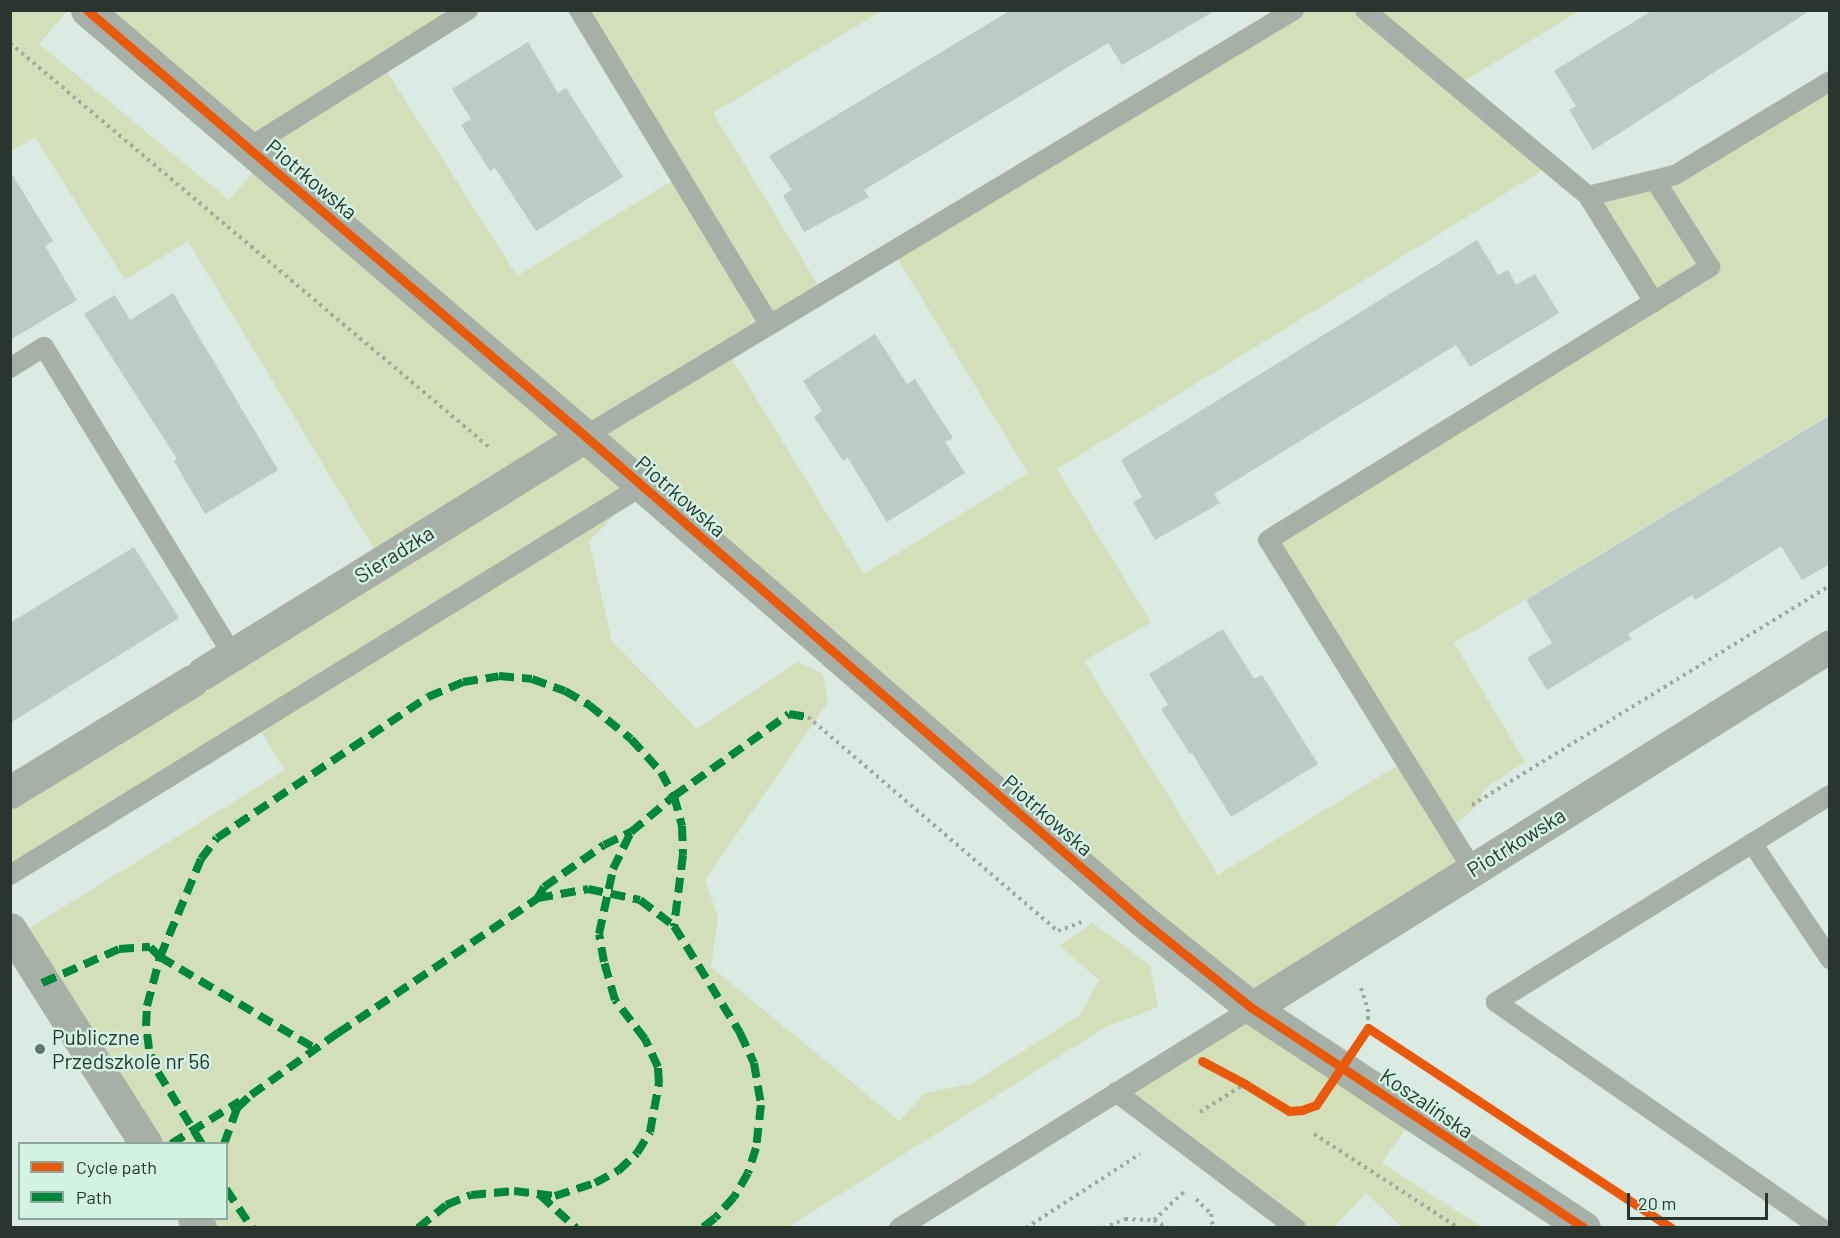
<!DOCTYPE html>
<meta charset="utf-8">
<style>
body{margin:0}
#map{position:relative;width:1840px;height:1238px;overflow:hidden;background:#d9ebe2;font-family:Barlow,sans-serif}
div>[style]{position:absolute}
.green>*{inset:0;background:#d3dfb9}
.building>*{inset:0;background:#bbcbc6}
.path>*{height:4px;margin-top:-2px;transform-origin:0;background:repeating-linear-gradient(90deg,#9ea8a1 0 3px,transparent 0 7.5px)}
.lane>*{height:20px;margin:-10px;padding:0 10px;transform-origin:10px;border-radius:10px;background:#a7b0a7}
.street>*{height:33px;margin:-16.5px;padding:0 16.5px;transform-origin:16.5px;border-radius:16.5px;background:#a7b0a7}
.quiet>*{height:8px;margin-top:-4px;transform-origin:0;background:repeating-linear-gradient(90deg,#00873e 0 15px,transparent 0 23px)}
.cycleway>*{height:9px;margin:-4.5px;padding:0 4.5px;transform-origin:4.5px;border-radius:4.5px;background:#e8590c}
.dots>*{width:16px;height:16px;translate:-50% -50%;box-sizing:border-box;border:3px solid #d2f2e3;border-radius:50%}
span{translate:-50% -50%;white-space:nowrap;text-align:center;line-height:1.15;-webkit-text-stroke:5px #d2f2e3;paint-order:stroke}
.street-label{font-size:21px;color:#293630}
.poi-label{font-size:21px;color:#293630}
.left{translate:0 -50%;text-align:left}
.frame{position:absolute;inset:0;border:12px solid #293630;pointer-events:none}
.legend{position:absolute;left:18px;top:1142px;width:210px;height:78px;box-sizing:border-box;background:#d2f2e3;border:2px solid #8ea79b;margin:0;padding:8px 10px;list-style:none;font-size:18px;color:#293630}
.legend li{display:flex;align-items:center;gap:12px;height:30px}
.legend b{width:30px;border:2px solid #8ea79b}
.scale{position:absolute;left:1627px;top:1193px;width:141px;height:27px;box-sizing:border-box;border:3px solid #293630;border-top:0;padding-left:8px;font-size:18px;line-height:21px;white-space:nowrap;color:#293630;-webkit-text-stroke:4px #d2f2e3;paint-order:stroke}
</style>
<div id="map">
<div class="green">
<div style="clip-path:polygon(11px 11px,67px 11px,39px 44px,229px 200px,263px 161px,87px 11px,443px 11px,450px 22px,382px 64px,517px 276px,680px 176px,579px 11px,881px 11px,713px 113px,823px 293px,727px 351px,864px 574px,1028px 473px,893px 251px,1294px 11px,1579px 11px,1456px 86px,1551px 165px,1057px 469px,1151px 622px,1084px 661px,1218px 875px,1405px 761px,1268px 540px,1654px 302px,1588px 196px,1635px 185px,1829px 81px,1829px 415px,1454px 643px,1525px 762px,1485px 788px,1479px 803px,1459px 822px,1447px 828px,1473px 870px,1252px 1008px,1414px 1116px,1382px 1163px,1482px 1227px,1402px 1227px,1366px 1193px,1334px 1227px,1296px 1227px,1116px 1092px,1251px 1008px,642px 486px,589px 541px,612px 641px,697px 729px,798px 662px,823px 674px,828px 702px,705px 880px,718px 917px,711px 967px,899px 1121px,925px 1093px,971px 1084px,1080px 1015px,1099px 980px,1060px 946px,1092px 923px,1150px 965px,1158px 1007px,1104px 1028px,788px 1227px,200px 1227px,194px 1219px,226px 1218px,226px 1144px,146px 1143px,15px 937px,285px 770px,257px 725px,11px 875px,11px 792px,382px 562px,188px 241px,125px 280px,35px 137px,11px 152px)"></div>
</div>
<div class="building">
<div style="clip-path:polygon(1011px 10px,1216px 10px,1122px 65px,1108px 43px,864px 190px,869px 197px,804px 232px,783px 195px,792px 190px,769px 156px)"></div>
<div style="clip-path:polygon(1653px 10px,1811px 10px,1593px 150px,1569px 110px,1576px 106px,1554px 71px)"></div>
<div style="clip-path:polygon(528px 42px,558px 93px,566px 88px,623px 177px,536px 231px,495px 168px,490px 171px,461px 125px,471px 119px,452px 89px)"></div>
<div style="clip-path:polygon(10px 171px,53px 241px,45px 246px,77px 300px,10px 340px)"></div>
<div style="clip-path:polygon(1477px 240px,1498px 275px,1508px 270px,1516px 285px,1535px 274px,1559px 313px,1470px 367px,1456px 345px,1214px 494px,1220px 503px,1155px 540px,1133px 502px,1142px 497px,1121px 460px)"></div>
<div style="clip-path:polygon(173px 293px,278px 470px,205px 514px,174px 461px,177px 459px,84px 314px,115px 295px,130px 320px)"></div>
<div style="clip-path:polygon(875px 334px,907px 384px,915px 379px,953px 438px,945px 442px,965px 473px,887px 522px,848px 458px,843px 461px,814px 417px,822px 411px,803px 381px)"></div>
<div style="clip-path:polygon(1830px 415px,1830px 564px,1802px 580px,1781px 546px,1695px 600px,1692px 595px,1628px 634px,1631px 639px,1547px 690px,1527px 658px,1552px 643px,1526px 600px)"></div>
<div style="clip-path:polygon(134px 547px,179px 618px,10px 723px,10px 623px)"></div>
<div style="clip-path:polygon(1223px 629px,1254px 679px,1262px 675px,1318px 764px,1231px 817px,1192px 753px,1190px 754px,1161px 709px,1168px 705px,1149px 674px)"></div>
</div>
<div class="path">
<div style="left:10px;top:43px;width:627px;rotate:40.15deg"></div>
<div style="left:808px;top:717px;width:329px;rotate:40.6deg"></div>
<div style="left:1058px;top:931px;width:25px;rotate:-21deg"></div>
<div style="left:1472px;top:805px;width:420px;rotate:-31.5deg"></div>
<div style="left:1361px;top:988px;width:22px;rotate:72deg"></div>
<div style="left:1368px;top:1009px;width:19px;rotate:90deg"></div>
<div style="left:1200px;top:1112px;width:53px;rotate:-31.9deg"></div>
<div style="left:1314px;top:1134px;width:173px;rotate:33deg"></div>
<div style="left:1196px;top:1199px;width:21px;rotate:45deg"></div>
<div style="left:1211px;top:1214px;width:14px;rotate:82deg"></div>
<div style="left:1154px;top:1220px;width:44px;rotate:-43.2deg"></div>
<div style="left:1026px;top:1228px;width:136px;rotate:-33deg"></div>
<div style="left:1103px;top:1228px;width:24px;rotate:-22deg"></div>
<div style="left:1125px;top:1219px;width:29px;rotate:2deg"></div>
<div style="left:1154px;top:1220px;width:16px;rotate:30deg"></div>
</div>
<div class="lane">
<div style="left:579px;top:10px;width:368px;rotate:58.8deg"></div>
<div style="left:1365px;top:10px;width:290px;rotate:39.8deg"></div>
<div style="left:1588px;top:196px;width:89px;rotate:-13.6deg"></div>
<div style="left:1675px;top:175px;width:181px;rotate:-31.2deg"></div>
<div style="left:248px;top:148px;width:260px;rotate:-32.1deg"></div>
<div style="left:1588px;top:196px;width:125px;rotate:58.1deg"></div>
<div style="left:10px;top:368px;width:40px;rotate:-32deg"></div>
<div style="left:44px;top:347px;width:361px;rotate:58.5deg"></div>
<div style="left:585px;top:436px;width:827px;rotate:-31deg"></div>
<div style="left:1752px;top:843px;width:140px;rotate:56.1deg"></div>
<div style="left:1473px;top:870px;width:388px;rotate:-121.8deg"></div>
<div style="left:1268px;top:540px;width:520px;rotate:-31.7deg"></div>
<div style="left:1710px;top:267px;width:103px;rotate:-122.3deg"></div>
<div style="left:10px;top:875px;width:742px;rotate:-31.61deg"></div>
<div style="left:1116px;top:1092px;width:226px;rotate:37.1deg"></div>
<div style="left:899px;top:1228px;width:416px;rotate:-31.9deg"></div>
<div style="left:1821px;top:1228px;width:396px;rotate:-145.2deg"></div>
<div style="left:1496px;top:1002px;width:393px;rotate:-31.8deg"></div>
</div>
<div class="street">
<div style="left:87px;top:10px;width:655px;rotate:40.54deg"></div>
<div style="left:585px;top:436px;width:738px;rotate:40.99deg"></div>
<div style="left:1142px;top:920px;width:141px;rotate:38.7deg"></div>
<div style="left:1252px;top:1008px;width:398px;rotate:33.5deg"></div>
<div style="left:203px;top:673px;width:450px;rotate:-31.8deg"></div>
<div style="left:10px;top:792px;width:213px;rotate:-31.4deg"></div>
<div style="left:10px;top:929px;width:254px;rotate:57.7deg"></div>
<div style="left:1252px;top:1008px;width:682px;rotate:-32.06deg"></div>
<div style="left:194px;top:1218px;width:12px;rotate:59deg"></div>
</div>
<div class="quiet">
<div style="left:537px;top:899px;width:14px;rotate:-60deg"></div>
<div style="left:544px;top:887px;width:73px;rotate:-35deg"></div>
<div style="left:604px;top:845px;width:30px;rotate:-26deg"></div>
<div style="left:42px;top:983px;width:84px;rotate:-23.8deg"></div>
<div style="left:119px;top:949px;width:31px;rotate:-4deg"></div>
<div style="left:150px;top:947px;width:14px;rotate:45deg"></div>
<div style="left:160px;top:957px;width:181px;rotate:30.5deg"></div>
<div style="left:171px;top:1144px;width:81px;rotate:-31.9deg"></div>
<div style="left:202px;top:1144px;width:88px;rotate:-121.5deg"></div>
<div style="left:156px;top:1069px;width:21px;rotate:-109deg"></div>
<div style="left:149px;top:1049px;width:23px;rotate:-97deg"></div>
<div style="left:146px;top:1026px;width:20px;rotate:-87deg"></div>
<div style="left:147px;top:1006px;width:51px;rotate:-75.1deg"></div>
<div style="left:160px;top:957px;width:106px;rotate:-67.3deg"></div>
<div style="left:201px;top:859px;width:26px;rotate:-53deg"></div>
<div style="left:217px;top:838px;width:254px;rotate:-33.8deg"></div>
<div style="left:428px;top:697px;width:38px;rotate:-23deg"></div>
<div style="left:463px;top:682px;width:36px;rotate:-9deg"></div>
<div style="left:499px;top:676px;width:33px;rotate:5deg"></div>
<div style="left:532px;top:679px;width:35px;rotate:20deg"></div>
<div style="left:565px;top:691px;width:28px;rotate:30deg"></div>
<div style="left:589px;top:705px;width:54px;rotate:39deg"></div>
<div style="left:631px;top:739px;width:45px;rotate:47.7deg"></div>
<div style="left:661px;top:772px;width:27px;rotate:62deg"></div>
<div style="left:674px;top:796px;width:31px;rotate:75deg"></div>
<div style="left:682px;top:826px;width:29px;rotate:88deg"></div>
<div style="left:683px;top:855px;width:72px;rotate:97.2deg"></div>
<div style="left:224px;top:1144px;width:38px;rotate:-70deg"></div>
<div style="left:237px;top:1108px;width:19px;rotate:-43deg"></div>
<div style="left:251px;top:1095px;width:107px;rotate:-35.5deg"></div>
<div style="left:338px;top:1033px;width:241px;rotate:-34deg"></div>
<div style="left:538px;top:898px;width:51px;rotate:-10.2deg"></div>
<div style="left:588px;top:889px;width:53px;rotate:11.9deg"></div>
<div style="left:640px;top:900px;width:43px;rotate:37.4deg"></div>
<div style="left:674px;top:926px;width:126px;rotate:58.3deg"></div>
<div style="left:740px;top:1033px;width:33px;rotate:65deg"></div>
<div style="left:754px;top:1063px;width:43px;rotate:80.5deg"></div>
<div style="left:761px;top:1105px;width:43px;rotate:96.6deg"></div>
<div style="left:756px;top:1148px;width:26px;rotate:108deg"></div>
<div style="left:748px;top:1173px;width:28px;rotate:120deg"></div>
<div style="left:734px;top:1197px;width:28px;rotate:132deg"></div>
<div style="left:715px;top:1218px;width:16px;rotate:142deg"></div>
<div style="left:226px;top:1189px;width:47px;rotate:56.3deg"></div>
<div style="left:540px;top:1195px;width:49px;rotate:42.5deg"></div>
<div style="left:418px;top:1228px;width:36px;rotate:-39deg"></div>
<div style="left:446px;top:1205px;width:27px;rotate:-22deg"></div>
<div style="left:471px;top:1195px;width:43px;rotate:-5.3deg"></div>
<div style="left:514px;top:1191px;width:41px;rotate:7deg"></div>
<div style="left:555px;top:1196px;width:42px;rotate:-18deg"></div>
<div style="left:595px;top:1183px;width:26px;rotate:-28deg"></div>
<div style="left:618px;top:1171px;width:26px;rotate:-43deg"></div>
<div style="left:637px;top:1153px;width:25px;rotate:-58deg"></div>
<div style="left:650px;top:1132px;width:50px;rotate:-79.6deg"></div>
<div style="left:659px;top:1083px;width:16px;rotate:-94deg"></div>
<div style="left:658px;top:1067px;width:31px;rotate:-115deg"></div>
<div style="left:645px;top:1039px;width:49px;rotate:-127.6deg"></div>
<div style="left:615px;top:1000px;width:40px;rotate:-106deg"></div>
<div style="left:604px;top:962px;width:28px;rotate:-100deg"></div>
<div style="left:599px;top:934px;width:66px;rotate:-77.8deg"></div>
<div style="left:613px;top:869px;width:41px;rotate:-64.1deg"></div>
<div style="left:631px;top:832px;width:56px;rotate:-39.9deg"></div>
<div style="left:674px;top:796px;width:141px;rotate:-35.5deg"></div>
<div style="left:789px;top:714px;width:19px;rotate:9deg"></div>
</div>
<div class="cycleway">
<div style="left:87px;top:10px;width:655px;rotate:40.54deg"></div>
<div style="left:585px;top:436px;width:738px;rotate:40.99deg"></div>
<div style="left:1142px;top:920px;width:141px;rotate:38.7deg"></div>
<div style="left:1252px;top:1008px;width:398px;rotate:33.5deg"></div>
<div style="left:1202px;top:1061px;width:49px;rotate:28.1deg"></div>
<div style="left:1245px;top:1084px;width:52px;rotate:31.5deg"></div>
<div style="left:1289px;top:1111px;width:13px;rotate:-4deg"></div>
<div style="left:1302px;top:1110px;width:15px;rotate:-20deg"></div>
<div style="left:1316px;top:1105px;width:93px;rotate:-56deg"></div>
<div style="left:1368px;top:1028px;width:363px;rotate:33.4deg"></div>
</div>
<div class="dots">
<div style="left:40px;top:1049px;background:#67756e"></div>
</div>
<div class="street-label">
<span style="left:312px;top:179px;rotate:40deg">Piotrkowska</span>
<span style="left:681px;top:496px;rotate:41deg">Piotrkowska</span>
<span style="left:394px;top:554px;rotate:-32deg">Sieradzka</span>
<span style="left:1048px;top:815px;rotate:41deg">Piotrkowska</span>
<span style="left:1516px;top:842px;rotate:-32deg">Piotrkowska</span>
<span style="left:1427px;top:1103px;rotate:34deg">Koszalińska</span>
</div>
<div class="poi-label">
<span class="left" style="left:52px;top:1049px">Publiczne<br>Przedszkole nr 56</span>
</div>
<div class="frame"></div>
<ul class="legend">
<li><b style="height:8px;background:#e8590c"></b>Cycle path</li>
<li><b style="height:8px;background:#00873e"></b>Path</li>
</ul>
<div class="scale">20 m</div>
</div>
